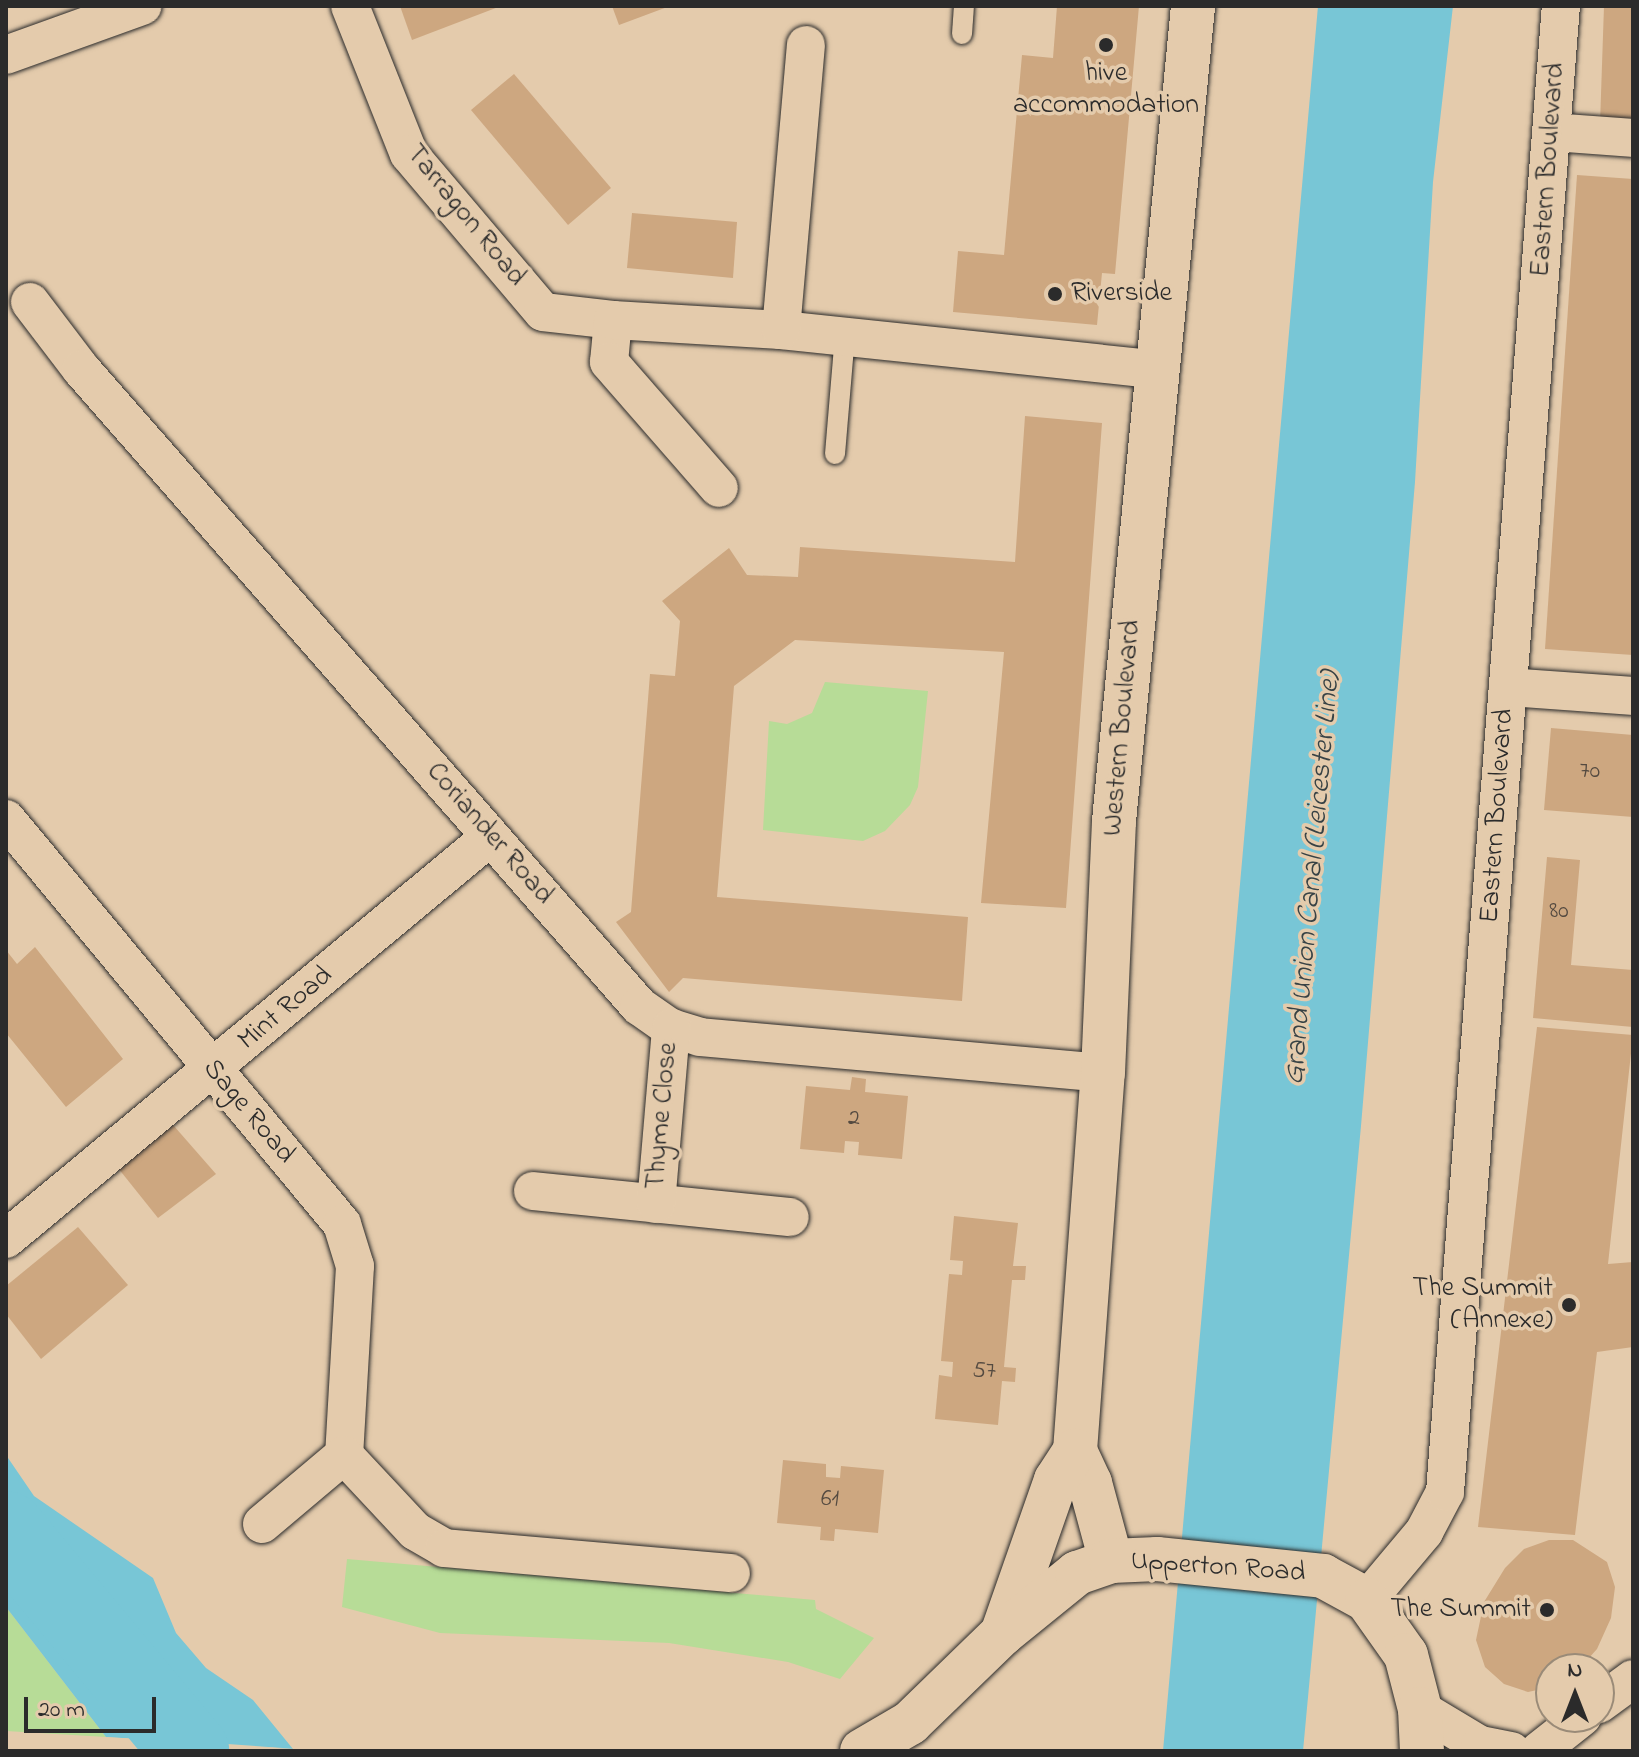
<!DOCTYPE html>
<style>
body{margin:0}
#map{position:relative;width:1639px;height:1757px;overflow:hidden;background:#e4cbac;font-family:"Indie Flower",sans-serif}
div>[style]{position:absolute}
.green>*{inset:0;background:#b7dc97}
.water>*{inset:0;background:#78c6d6}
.pier>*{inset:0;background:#e4cbac}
.river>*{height:78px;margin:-39px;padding:0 39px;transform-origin:39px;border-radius:39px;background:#78c6d6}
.building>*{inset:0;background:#cda780}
.roads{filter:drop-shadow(0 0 2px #2b2b2b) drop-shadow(0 0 2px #2b2b2b)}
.service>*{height:20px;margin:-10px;padding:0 10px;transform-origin:10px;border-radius:10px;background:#e4cbac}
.minor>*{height:38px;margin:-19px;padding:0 19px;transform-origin:19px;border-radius:19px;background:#e4cbac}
.tertiary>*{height:44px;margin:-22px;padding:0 22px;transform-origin:22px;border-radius:22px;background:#e4cbac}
.dots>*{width:22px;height:22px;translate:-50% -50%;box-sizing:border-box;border:4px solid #e4cbac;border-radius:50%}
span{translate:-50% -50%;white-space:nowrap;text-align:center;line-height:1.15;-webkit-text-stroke:7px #e4cbac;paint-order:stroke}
.number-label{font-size:24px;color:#544a40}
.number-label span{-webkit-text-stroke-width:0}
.poi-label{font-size:28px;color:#2b2b2b}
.left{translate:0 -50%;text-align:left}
.right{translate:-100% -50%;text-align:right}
.street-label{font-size:28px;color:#2b2b2b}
.water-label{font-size:30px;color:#374245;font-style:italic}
.frame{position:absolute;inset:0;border:8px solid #2b2b2b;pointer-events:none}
.north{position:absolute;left:1535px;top:1653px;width:80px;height:80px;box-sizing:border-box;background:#e4cbac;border:2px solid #9a8b78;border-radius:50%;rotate:0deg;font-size:22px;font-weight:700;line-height:32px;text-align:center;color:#2b2b2b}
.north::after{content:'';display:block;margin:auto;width:28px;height:36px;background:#2b2b2b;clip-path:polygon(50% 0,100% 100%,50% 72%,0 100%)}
.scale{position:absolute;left:24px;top:1697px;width:132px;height:36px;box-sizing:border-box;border:4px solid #2b2b2b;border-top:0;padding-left:10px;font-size:24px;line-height:28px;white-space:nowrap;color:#2b2b2b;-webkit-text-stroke:6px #e4cbac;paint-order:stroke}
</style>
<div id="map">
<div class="green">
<div style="clip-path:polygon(825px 682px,928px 691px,918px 787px,910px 805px,885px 831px,863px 841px,763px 830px,769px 721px,787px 724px,812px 713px)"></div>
<div style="clip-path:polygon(347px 1559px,815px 1600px,816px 1609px,874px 1638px,840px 1679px,788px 1662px,669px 1643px,440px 1633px,342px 1607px)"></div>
<div style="clip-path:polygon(6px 1607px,106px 1737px,6px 1731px)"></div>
</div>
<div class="water">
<div style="clip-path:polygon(1318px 6px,1453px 6px,1433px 182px,1415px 482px,1361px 1126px,1303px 1751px,1163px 1751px)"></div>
<div style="clip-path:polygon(6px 1455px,34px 1496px,153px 1578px,176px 1633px,206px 1668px,253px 1700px,293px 1749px,106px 1737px,6px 1607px)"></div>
</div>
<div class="pier">
<div style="clip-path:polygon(101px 1737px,184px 1741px,297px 1749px,106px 1741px)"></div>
</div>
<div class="river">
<div style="left:6px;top:1530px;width:288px;rotate:50.2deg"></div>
</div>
<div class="building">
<div style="clip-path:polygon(400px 6px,501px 6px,412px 40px)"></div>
<div style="clip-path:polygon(612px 6px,670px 6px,619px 25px)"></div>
<div style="clip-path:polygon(1057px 6px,1139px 6px,1115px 274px,1102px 273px,1097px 325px,953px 312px,958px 251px,1004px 255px,1022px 55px,1053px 58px)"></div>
<div style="clip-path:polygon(1604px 6px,1633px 6px,1633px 125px,1600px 124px)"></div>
<div style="clip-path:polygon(514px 74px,611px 188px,568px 225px,471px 110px)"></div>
<div style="clip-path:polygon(1577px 175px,1633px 179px,1633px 655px,1545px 649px)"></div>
<div style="clip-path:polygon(632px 213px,737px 222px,733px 278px,627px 268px)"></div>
<div style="clip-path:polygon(1025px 416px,1102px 423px,1066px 908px,981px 903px,1004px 652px,795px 640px,734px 686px,717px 897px,968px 917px,962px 1001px,683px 978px,669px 992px,616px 922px,631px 912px,650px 674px,675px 676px,680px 621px,662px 601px,729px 548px,747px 575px,798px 577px,800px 547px,1015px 562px)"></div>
<div style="clip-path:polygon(1551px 728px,1633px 735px,1633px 817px,1544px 810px)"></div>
<div style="clip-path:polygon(1547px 857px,1580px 860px,1571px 965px,1633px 970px,1633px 1027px,1533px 1018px)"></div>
<div style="clip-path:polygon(35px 947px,123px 1059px,66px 1107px,6px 1033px,6px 950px,17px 964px)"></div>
<div style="clip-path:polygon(1537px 1027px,1633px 1035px,1608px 1264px,1633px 1262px,1633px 1347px,1597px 1352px,1575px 1535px,1478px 1527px)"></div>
<div style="clip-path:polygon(852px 1077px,866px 1079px,865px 1092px,908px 1096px,902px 1159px,858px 1155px,859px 1142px,845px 1141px,844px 1153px,800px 1149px,806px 1086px,850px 1090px)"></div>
<div style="clip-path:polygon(167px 1118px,216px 1174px,158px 1218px,114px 1163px)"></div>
<div style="clip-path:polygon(954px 1216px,1018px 1223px,1013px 1266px,1026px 1266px,1025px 1280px,1012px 1280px,1004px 1367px,1016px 1368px,1015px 1382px,1002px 1381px,998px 1425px,935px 1419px,939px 1375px,952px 1377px,953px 1362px,941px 1361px,949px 1274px,962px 1275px,963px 1261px,950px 1260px)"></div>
<div style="clip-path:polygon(78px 1227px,128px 1285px,41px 1359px,6px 1314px,6px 1286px)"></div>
<div style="clip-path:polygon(783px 1460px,826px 1464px,826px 1477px,840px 1478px,841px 1466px,884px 1470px,878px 1533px,835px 1529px,834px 1541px,820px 1540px,821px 1527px,777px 1523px)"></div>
<div style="clip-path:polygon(1549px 1540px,1573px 1540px,1607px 1562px,1615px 1587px,1611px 1618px,1597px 1649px,1579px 1669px,1551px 1669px,1551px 1687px,1528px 1692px,1504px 1684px,1485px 1667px,1476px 1640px,1484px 1602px,1505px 1568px,1524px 1549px)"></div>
</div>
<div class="roads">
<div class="service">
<div style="left:962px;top:34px;width:28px;rotate:-86deg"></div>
<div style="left:835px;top:454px;width:118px;rotate:-85.2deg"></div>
</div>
<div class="minor">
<div style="left:350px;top:6px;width:159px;rotate:68.3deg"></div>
<div style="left:409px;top:154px;width:207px;rotate:49.7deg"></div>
<div style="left:543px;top:312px;width:70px;rotate:6.5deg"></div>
<div style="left:613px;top:320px;width:42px;rotate:95.4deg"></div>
<div style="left:609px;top:362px;width:167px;rotate:48.9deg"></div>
<div style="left:6px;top:55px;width:145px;rotate:-19.8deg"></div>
<div style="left:1552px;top:132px;width:81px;rotate:4.2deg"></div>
<div style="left:30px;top:302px;width:84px;rotate:52.7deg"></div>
<div style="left:81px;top:369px;width:847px;rotate:48.78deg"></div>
<div style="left:639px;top:1006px;width:39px;rotate:35deg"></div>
<div style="left:671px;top:1028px;width:30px;rotate:17deg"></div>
<div style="left:700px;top:1037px;width:405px;rotate:5.1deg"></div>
<div style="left:613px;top:320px;width:168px;rotate:3.4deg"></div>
<div style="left:781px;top:330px;width:376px;rotate:6deg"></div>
<div style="left:781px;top:330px;width:286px;rotate:-85deg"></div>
<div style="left:1508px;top:687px;width:125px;rotate:4.1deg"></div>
<div style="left:6px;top:819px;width:526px;rotate:50.32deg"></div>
<div style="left:342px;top:1224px;width:44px;rotate:72.8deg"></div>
<div style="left:355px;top:1266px;width:189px;rotate:93.3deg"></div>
<div style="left:344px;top:1455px;width:104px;rotate:46.9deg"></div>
<div style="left:415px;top:1531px;width:34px;rotate:30deg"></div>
<div style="left:444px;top:1548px;width:288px;rotate:5deg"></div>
<div style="left:533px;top:1191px;width:258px;rotate:5.8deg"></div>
<div style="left:656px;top:1204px;width:177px;rotate:-85.1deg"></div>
<div style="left:6px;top:1239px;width:629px;rotate:-39.71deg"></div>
<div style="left:262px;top:1524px;width:107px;rotate:-40.1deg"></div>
<div style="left:1367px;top:1600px;width:89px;rotate:-50deg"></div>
<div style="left:1424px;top:1532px;width:45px;rotate:-62.3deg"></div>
<div style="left:1445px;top:1492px;width:1491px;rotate:-85.54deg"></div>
<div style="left:1599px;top:1704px;width:42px;rotate:-36.3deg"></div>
<div style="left:1420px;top:1709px;width:70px;rotate:31deg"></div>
<div style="left:1480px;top:1745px;width:32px;rotate:11deg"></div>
<div style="left:1539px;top:1751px;width:55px;rotate:-38.3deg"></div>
</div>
<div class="tertiary">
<div style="left:1111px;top:1561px;width:81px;rotate:-105.1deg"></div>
<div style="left:1090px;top:1483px;width:35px;rotate:-115deg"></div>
<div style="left:1075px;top:1451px;width:379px;rotate:-85.8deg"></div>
<div style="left:1103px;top:1073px;width:252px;rotate:-87.5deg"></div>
<div style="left:1114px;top:821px;width:819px;rotate:-84.46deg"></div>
<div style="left:1002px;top:1634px;width:163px;rotate:-70.7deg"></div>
<div style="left:1056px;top:1480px;width:35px;rotate:-57deg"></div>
<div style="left:862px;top:1751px;width:56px;rotate:-30.3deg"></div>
<div style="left:910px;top:1723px;width:128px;rotate:-44.1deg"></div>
<div style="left:1002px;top:1634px;width:97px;rotate:-39.1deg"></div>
<div style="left:1077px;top:1573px;width:36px;rotate:-19deg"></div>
<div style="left:1111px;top:1561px;width:46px;rotate:-2.5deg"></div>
<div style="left:1157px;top:1559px;width:167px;rotate:5.8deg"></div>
<div style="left:1323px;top:1576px;width:50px;rotate:28.6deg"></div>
<div style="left:1367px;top:1600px;width:67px;rotate:54.7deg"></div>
<div style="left:1406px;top:1655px;width:56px;rotate:75.5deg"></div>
<div style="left:1420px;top:1709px;width:42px;rotate:87.3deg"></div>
</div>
</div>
<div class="dots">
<div style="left:1106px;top:45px;background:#2b2b2b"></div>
<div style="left:1055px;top:294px;background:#2b2b2b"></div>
<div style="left:1569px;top:1305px;background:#2b2b2b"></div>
<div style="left:1547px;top:1610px;background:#2b2b2b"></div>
</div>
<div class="number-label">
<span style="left:1590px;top:772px">70</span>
<span style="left:1559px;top:912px">80</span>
<span style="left:854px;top:1119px">2</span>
<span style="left:984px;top:1372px">57</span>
<span style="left:830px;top:1500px">61</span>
</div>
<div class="poi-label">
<span style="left:1106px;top:90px">hive<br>accommodation</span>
<span class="left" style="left:1071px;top:294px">Riverside</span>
<span class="right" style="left:1553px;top:1305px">The Summit<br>(Annexe)</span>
<span class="right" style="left:1531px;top:1610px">The Summit</span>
</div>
<div class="street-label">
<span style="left:1549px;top:170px;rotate:-86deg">Eastern Boulevard</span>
<span style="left:465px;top:216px;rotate:51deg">Tarragon Road</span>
<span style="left:1123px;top:728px;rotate:-85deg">Western Boulevard</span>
<span style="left:1498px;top:816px;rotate:-86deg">Eastern Boulevard</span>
<span style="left:489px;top:834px;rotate:49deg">Coriander Road</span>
<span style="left:286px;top:1009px;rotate:-40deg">Mint Road</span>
<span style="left:248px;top:1112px;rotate:50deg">Sage Road</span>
<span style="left:663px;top:1116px;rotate:-85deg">Thyme Close</span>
<span style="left:1218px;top:1568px;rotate:4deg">Upperton Road</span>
</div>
<div class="water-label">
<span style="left:1313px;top:878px;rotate:-85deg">Grand Union Canal (Leicester Line)</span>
</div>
<div class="frame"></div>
<div class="north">N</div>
<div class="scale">20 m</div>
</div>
